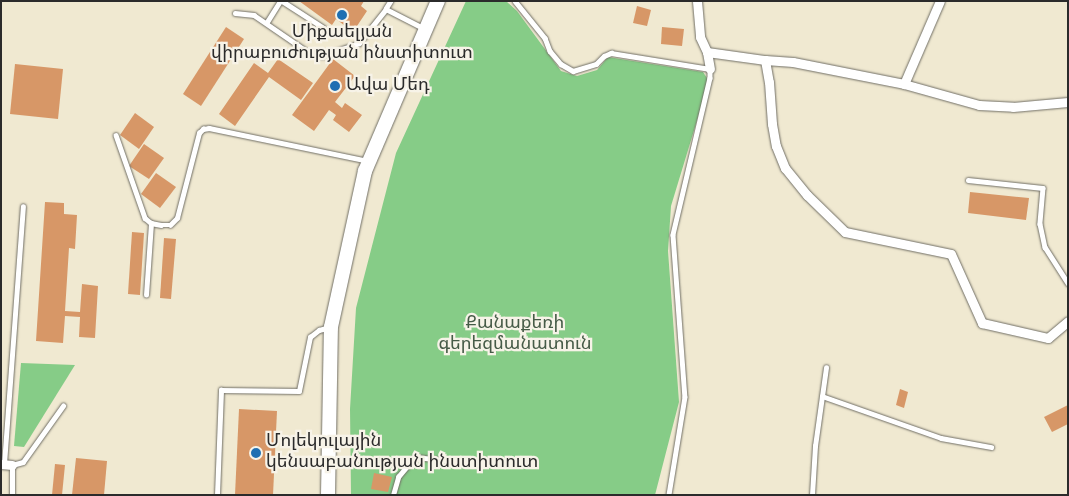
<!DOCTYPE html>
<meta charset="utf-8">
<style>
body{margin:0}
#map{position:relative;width:1069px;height:496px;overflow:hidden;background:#f0e9d1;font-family:"Indie Flower","Noto Sans Armenian",sans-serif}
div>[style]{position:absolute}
.green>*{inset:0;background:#86cc87}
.building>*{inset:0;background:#d79767}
.roads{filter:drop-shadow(0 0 1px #706e65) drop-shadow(0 0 1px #706e65)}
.lane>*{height:4.5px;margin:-2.25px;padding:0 2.25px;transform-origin:2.25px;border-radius:2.25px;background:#fff}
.street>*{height:9px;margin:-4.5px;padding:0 4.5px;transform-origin:4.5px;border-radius:4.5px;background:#fff}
.secondary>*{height:14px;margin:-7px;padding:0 7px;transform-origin:7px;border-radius:7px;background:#fff}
.dots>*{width:14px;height:14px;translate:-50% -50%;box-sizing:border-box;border:2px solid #f7f3e8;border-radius:50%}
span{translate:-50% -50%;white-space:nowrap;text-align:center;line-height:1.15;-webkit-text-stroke:4.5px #f7f3e8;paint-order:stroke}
.poi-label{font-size:18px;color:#2b2b2b}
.left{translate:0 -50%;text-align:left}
.park-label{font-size:18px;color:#465b47}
.frame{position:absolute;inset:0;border:2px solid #2b2b2b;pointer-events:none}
</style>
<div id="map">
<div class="green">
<div style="clip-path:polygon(466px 1px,506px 1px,517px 11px,561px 71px,577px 76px,597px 70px,608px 57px,703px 72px,709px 81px,671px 206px,668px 251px,679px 402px,655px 495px,351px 495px,350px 409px,356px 308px,396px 153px)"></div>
<div style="clip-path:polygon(21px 363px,75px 365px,24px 447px,14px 446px)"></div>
</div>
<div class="building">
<div style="clip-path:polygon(299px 1px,364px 1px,361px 6px,367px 11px,353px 32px,336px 19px,332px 25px)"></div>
<div style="clip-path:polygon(637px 6px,651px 10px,647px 26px,633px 23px)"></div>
<div style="clip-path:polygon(226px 27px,244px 39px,201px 106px,183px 94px)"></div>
<div style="clip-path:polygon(662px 27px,684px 29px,682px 46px,661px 44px)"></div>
<div style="clip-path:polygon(278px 59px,313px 83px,301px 100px,269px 77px,235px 126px,219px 114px,254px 63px,268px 73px)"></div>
<div style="clip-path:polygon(333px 59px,355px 76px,335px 102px,342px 108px,345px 103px,362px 115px,349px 132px,333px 120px,336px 115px,329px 110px,314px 131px,292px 115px)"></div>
<div style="clip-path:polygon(15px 64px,63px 69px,58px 119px,10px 114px)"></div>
<div style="clip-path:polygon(135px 113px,154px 127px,139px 149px,120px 135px)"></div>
<div style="clip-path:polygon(144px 144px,164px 158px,149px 179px,129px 166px)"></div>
<div style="clip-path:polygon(156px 173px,176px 187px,160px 208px,141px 194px)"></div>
<div style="clip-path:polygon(970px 192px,1029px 198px,1026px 220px,968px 213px)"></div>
<div style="clip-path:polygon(45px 202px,64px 203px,64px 214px,77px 215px,75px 249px,69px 248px,65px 311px,80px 312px,82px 284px,98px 286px,95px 338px,79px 337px,80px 317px,65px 316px,63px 343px,36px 341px)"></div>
<div style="clip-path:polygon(132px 232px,144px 233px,140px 295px,128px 294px)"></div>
<div style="clip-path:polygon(164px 238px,176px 239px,171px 299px,160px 298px)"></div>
<div style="clip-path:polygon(900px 389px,908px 392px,904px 408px,896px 405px)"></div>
<div style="clip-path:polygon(1068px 405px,1068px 424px,1052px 432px,1044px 417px)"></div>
<div style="clip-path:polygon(239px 409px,277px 411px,273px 495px,235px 495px)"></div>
<div style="clip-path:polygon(76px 458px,107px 461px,104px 495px,72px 495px)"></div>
<div style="clip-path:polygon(55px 464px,65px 465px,62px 495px,52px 495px)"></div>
<div style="clip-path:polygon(374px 473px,392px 477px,388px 492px,371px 489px)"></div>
</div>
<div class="roads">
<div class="lane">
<div style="left:282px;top:1px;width:50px;rotate:32.7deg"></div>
<div style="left:391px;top:1px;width:9px;rotate:122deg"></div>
<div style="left:386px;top:9px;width:44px;rotate:27.1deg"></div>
<div style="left:515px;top:1px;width:48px;rotate:51deg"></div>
<div style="left:545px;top:38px;width:14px;rotate:69deg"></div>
<div style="left:550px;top:51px;width:17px;rotate:50deg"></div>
<div style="left:561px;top:64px;width:14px;rotate:30deg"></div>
<div style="left:573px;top:71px;width:24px;rotate:-17deg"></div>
<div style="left:596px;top:64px;width:11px;rotate:-45deg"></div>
<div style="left:604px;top:56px;width:8px;rotate:-23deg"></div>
<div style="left:611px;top:53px;width:100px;rotate:9.2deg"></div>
<div style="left:710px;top:69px;width:9px;rotate:90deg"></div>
<div style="left:710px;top:78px;width:161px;rotate:103.3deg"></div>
<div style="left:673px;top:235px;width:162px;rotate:85.8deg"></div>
<div style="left:685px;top:397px;width:99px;rotate:99.3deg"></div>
<div style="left:235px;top:13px;width:19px;rotate:6deg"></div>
<div style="left:254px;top:15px;width:65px;rotate:34.4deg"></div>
<div style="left:308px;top:52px;width:15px;rotate:16deg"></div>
<div style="left:322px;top:56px;width:39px;rotate:-19deg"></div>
<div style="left:359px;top:43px;width:43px;rotate:-51.5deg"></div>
<div style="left:267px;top:22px;width:25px;rotate:-58deg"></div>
<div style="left:116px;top:135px;width:88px;rotate:70.7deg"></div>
<div style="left:145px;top:218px;width:8px;rotate:40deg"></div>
<div style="left:151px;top:223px;width:10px;rotate:11deg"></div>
<div style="left:161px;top:225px;width:9px"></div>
<div style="left:170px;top:225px;width:10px;rotate:-45deg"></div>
<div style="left:177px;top:218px;width:88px;rotate:-75.5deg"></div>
<div style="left:199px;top:133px;width:6px;rotate:-45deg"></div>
<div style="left:203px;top:129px;width:6px;rotate:-9deg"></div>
<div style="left:209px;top:128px;width:162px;rotate:11.7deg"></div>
<div style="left:968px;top:180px;width:75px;rotate:6.1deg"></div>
<div style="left:1043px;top:188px;width:36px;rotate:95deg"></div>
<div style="left:1040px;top:224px;width:24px;rotate:78deg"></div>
<div style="left:1045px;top:247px;width:43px;rotate:57.4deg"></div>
<div style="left:146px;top:295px;width:72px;rotate:-86deg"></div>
<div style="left:822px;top:396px;width:126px;rotate:19.4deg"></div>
<div style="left:941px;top:438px;width:51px;rotate:10.2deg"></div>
<div style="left:4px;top:464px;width:258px;rotate:-85.8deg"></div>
<div style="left:12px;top:495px;width:30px;rotate:-90deg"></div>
<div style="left:12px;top:465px;width:11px;rotate:-15deg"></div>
<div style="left:23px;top:462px;width:69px;rotate:-54.5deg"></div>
<div style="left:217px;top:495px;width:105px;rotate:-87.8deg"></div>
<div style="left:221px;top:390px;width:78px;rotate:0.7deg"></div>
<div style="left:299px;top:391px;width:55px;rotate:-78.5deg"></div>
<div style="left:310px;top:337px;width:11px;rotate:-38deg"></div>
<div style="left:319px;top:330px;width:11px;rotate:-15deg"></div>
<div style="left:393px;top:495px;width:19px;rotate:-74deg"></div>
<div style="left:398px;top:477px;width:26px;rotate:-50deg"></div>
<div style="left:415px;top:457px;width:39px;rotate:6deg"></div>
<div style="left:812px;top:495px;width:49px;rotate:-86.5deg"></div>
<div style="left:815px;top:446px;width:79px;rotate:-82deg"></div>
</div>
<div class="street">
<div style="left:697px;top:1px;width:36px;rotate:85deg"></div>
<div style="left:700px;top:37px;width:17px;rotate:65deg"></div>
<div style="left:707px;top:52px;width:17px;rotate:80deg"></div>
<div style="left:707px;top:52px;width:59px;rotate:7.9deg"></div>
<div style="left:765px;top:60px;width:22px;rotate:80deg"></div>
<div style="left:769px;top:82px;width:42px;rotate:85.9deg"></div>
<div style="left:772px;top:124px;width:22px;rotate:80deg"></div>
<div style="left:776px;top:146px;width:24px;rotate:68deg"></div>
<div style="left:785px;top:168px;width:35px;rotate:51deg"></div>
<div style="left:807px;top:195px;width:53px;rotate:44.2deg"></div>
<div style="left:845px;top:232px;width:108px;rotate:11.7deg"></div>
<div style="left:951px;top:254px;width:76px;rotate:65.8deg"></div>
<div style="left:982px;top:323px;width:68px;rotate:12.8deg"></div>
<div style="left:1048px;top:338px;width:26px;rotate:-40deg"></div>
<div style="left:765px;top:60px;width:28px;rotate:4deg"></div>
<div style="left:793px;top:62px;width:113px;rotate:11.2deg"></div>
<div style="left:904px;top:84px;width:78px;rotate:15.6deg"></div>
<div style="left:979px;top:105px;width:34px;rotate:3deg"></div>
<div style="left:1013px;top:107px;width:55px;rotate:-5.2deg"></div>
<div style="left:904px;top:84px;width:90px;rotate:-66.6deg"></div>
<div style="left:1px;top:464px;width:11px;rotate:5deg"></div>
</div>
<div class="secondary">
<div style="left:328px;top:495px;width:168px;rotate:-89deg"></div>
<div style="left:331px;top:327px;width:160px;rotate:-77.7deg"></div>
<div style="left:365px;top:171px;width:185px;rotate:-66.8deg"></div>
</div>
</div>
<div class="dots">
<div style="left:342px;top:15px;background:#1f6fb2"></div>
<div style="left:335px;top:86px;background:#1f6fb2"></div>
<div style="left:256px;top:453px;background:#1f6fb2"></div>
</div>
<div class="poi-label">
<span style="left:342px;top:44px">Միքաելյան<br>վիրաբուժության ինստիտուտ</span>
<span class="left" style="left:346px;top:86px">Ավա Մեդ</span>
<span class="left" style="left:266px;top:453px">Մոլեկուլային<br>կենսաբանության ինստիտուտ</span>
</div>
<div class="park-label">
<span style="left:515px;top:335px">Քանաքեռի<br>գերեզմանատուն</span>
</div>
<div class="frame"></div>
</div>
